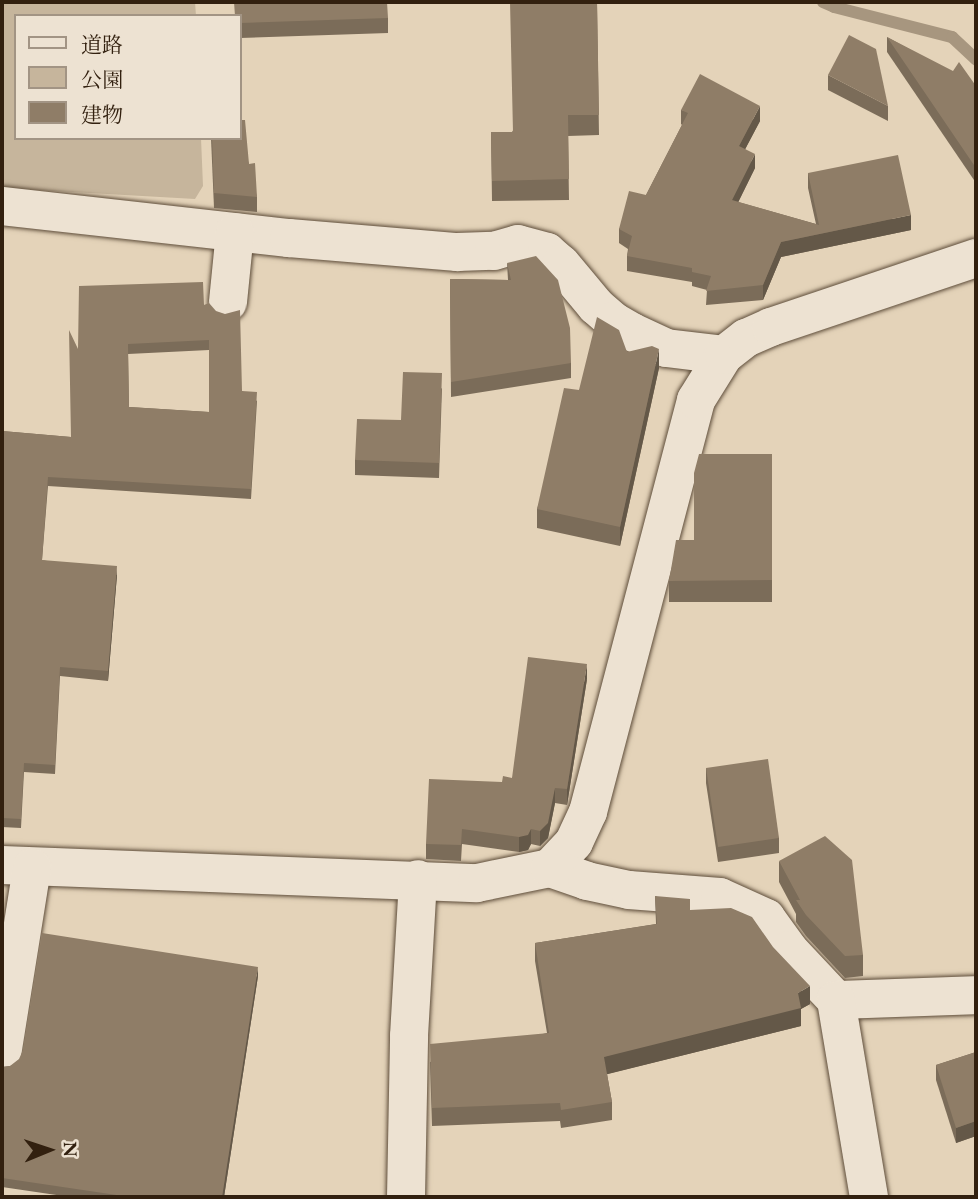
<!DOCTYPE html>
<meta charset="utf-8">
<style>
body{margin:0}
#map{position:relative;width:978px;height:1199px;overflow:hidden;background:#e4d3b9;font-family:"EB Garamond","Noto Serif JP",serif}
div>[style]{position:absolute}
.green>*{inset:0;background:#c6b59c}
.stream>*{height:12px;margin:-6px;padding:0 6px;transform-origin:6px;border-radius:6px;background:#a7967f}
.roads{filter:drop-shadow(0 0 2px #5e4d3a) drop-shadow(0 0 2px #5e4d3a)}
.minor>*{height:38px;margin:-19px;padding:0 19px;transform-origin:19px;border-radius:19px;background:#ede2d2}
.wall>*{inset:0;background:#7b6c59}
.shaded-wall>*{inset:0;background:#645848}
.building>*{inset:0;background:#8f7d67}
span{translate:-50% -50%;white-space:nowrap;text-align:center;line-height:1.15;-webkit-text-stroke:5px #ede2d2;paint-order:stroke}
.frame{position:absolute;inset:0;border:4px solid #32200f;pointer-events:none}
.legend{position:absolute;left:14px;top:14px;width:228px;height:126px;box-sizing:border-box;background:#ede2d2;border:2px solid #a29484;margin:0;padding:9px 12px;list-style:none;font-size:21px;color:#32200f}
.legend li{display:flex;align-items:center;gap:14px;height:35px}
.legend b{width:35px;border:2px solid #a29484}
.north{position:absolute;left:14px;top:1115px;width:70px;height:70px;-webkit-text-stroke:5px #ede2d2;paint-order:stroke;rotate:88deg;font-size:19px;font-weight:700;line-height:28px;text-align:center;color:#32200f}
.north::after{content:'';display:block;margin:auto;width:24px;height:32px;background:#32200f;clip-path:polygon(50% 0,100% 100%,50% 72%,0 100%)}
</style>
<div id="map">
<div class="green">
<div style="clip-path:polygon(2px 2px,195px 2px,196px 16px,16px 16px,16px 138px,201px 138px,203px 186px,195px 199px,2px 188px)"></div>
</div>
<div class="stream">
<div style="left:823px;top:2px;width:12px;rotate:24deg"></div>
<div style="left:834px;top:7px;width:122px;rotate:14.3deg"></div>
<div style="left:952px;top:37px;width:33px;rotate:43deg"></div>
</div>
<div class="roads">
<div class="minor">
<div style="left:2px;top:206px;width:289px;rotate:6.4deg"></div>
<div style="left:289px;top:238px;width:169px;rotate:4.8deg"></div>
<div style="left:457px;top:252px;width:37px;rotate:-2deg"></div>
<div style="left:494px;top:251px;width:25px;rotate:-16deg"></div>
<div style="left:518px;top:244px;width:30px;rotate:15deg"></div>
<div style="left:547px;top:252px;width:18px;rotate:41deg"></div>
<div style="left:561px;top:264px;width:55px;rotate:50.2deg"></div>
<div style="left:596px;top:306px;width:23px;rotate:41deg"></div>
<div style="left:613px;top:321px;width:22px;rotate:30deg"></div>
<div style="left:632px;top:332px;width:38px;rotate:25deg"></div>
<div style="left:666px;top:348px;width:58px;rotate:6.9deg"></div>
<div style="left:228px;top:302px;width:70px;rotate:-84.3deg"></div>
<div style="left:2px;top:865px;width:475px;rotate:2.2deg"></div>
<div style="left:477px;top:883px;width:75px;rotate:-11.6deg"></div>
<div style="left:550px;top:868px;width:35px;rotate:-47deg"></div>
<div style="left:574px;top:842px;width:33px;rotate:-65deg"></div>
<div style="left:588px;top:812px;width:426px;rotate:-75.3deg"></div>
<div style="left:696px;top:400px;width:53px;rotate:-58.1deg"></div>
<div style="left:724px;top:355px;width:28px;rotate:-38deg"></div>
<div style="left:746px;top:338px;width:27px;rotate:-24deg"></div>
<div style="left:771px;top:327px;width:216px;rotate:-18.6deg"></div>
<div style="left:550px;top:868px;width:39px;rotate:19deg"></div>
<div style="left:587px;top:881px;width:43px;rotate:12.1deg"></div>
<div style="left:629px;top:890px;width:91px;rotate:4.4deg"></div>
<div style="left:720px;top:897px;width:51px;rotate:24.5deg"></div>
<div style="left:766px;top:918px;width:39px;rotate:54deg"></div>
<div style="left:789px;top:950px;width:69px;rotate:46.8deg"></div>
<div style="left:836px;top:1000px;width:140px;rotate:-2deg"></div>
<div style="left:836px;top:1000px;width:200px;rotate:80.5deg"></div>
<div style="left:2px;top:1055px;width:190px;rotate:-80.9deg"></div>
<div style="left:406px;top:1197px;width:161px;rotate:-88.9deg"></div>
<div style="left:409px;top:1036px;width:157px;rotate:-86.7deg"></div>
</div>
</div>
<div class="wall">
<div style="clip-path:polygon(597px 2px,599px 135px,568px 136px,569px 200px,492px 201px,491px 132px,512px 132px)"></div>
<div style="clip-path:polygon(240px 16px,388px 18px,388px 33px,240px 38px)"></div>
<div style="clip-path:polygon(887px 37px,976px 86px,976px 183px,887px 52px)"></div>
<div style="clip-path:polygon(828px 75px,888px 106px,888px 121px,828px 90px)"></div>
<div style="clip-path:polygon(681px 110px,760px 121px,745px 149px,755px 168px,738px 202px,816px 224px,808px 188px,808px 173px,911px 230px,781px 257px,763px 300px,706px 305px,707px 290px,692px 286px,692px 282px,627px 271px,627px 256px,628px 249px,619px 243px,619px 229px,646px 195px,682px 125px,681px 124px)"></div>
<div style="clip-path:polygon(211px 138px,240px 138px,249px 164px,257px 197px,257px 212px,214px 208px)"></div>
<div style="clip-path:polygon(507px 263px,571px 363px,571px 378px,451px 397px,450px 279px,508px 280px)"></div>
<div style="clip-path:polygon(evenodd,204px 305px,242px 391px,257px 401px,251px 499px,48px 486px,42px 560px,117px 575px,108px 681px,60px 676px,55px 774px,24px 772px,21px 828px,2px 827px,2px 431px,71px 437px,78px 349px,204px 305px,209px 350px,209px 412px,129px 407px,128px 354px,209px 350px)"></div>
<div style="clip-path:polygon(627px 352px,659px 368px,620px 546px,537px 528px,537px 509px,579px 390px)"></div>
<div style="clip-path:polygon(442px 388px,439px 478px,355px 475px,355px 460px,401px 420px)"></div>
<div style="clip-path:polygon(772px 454px,772px 602px,669px 602px,669px 581px,694px 540px)"></div>
<div style="clip-path:polygon(587px 679px,567px 805px,555px 803px,548px 838px,540px 846px,531px 844px,528px 850px,519px 852px,462px 844px,461px 861px,426px 859px,426px 844px,502px 782px,512px 778px)"></div>
<div style="clip-path:polygon(706px 768px,779px 838px,779px 853px,718px 862px,706px 783px)"></div>
<div style="clip-path:polygon(779px 861px,863px 955px,863px 976px,845px 978px,806px 936px,796px 922px,796px 914px,779px 882px)"></div>
<div style="clip-path:polygon(655px 896px,690px 910px,810px 1004px,801px 1009px,801px 1026px,607px 1074px,612px 1102px,612px 1120px,561px 1128px,560px 1121px,432px 1126px,430px 1062px,547px 1033px,535px 961px,535px 943px,656px 924px)"></div>
<div style="clip-path:polygon(258px 976px,224px 1197px,70px 1197px,2px 1187px,2px 1067px,10px 1066px)"></div>
<div style="clip-path:polygon(976px 1052px,976px 1136px,956px 1143px,936px 1080px,936px 1065px)"></div>
</div>
<div class="shaded-wall">
<div style="clip-path:polygon(760px 106px,760px 121px,739px 161px,739px 146px)"></div>
<div style="clip-path:polygon(755px 154px,755px 168px,732px 215px,732px 200px)"></div>
<div style="clip-path:polygon(911px 215px,911px 230px,781px 257px,763px 300px,763px 285px,781px 242px)"></div>
<div style="clip-path:polygon(659px 349px,659px 368px,620px 546px,620px 527px)"></div>
<div style="clip-path:polygon(117px 566px,117px 575px,108px 681px,108px 671px)"></div>
<div style="clip-path:polygon(587px 664px,587px 679px,567px 805px,567px 789px)"></div>
<div style="clip-path:polygon(555px 788px,555px 803px,548px 838px,540px 846px,540px 831px)"></div>
<div style="clip-path:polygon(531px 829px,531px 844px,528px 850px,519px 852px,519px 837px)"></div>
<div style="clip-path:polygon(258px 967px,258px 976px,224px 1197px,222px 1197px)"></div>
<div style="clip-path:polygon(810px 986px,810px 1004px,801px 1009px,801px 1026px,604px 1075px,604px 1057px,798px 993px)"></div>
<div style="clip-path:polygon(976px 1121px,976px 1136px,956px 1143px,956px 1128px)"></div>
</div>
<div class="building">
<div style="clip-path:polygon(234px 2px,387px 2px,388px 18px,240px 23px,240px 16px,235px 16px)"></div>
<div style="clip-path:polygon(510px 2px,597px 2px,599px 115px,568px 115px,569px 179px,492px 181px,491px 132px,513px 132px)"></div>
<div style="clip-path:polygon(849px 35px,876px 49px,888px 106px,828px 75px)"></div>
<div style="clip-path:polygon(887px 37px,953px 71px,959px 62px,976px 86px,976px 168px)"></div>
<div style="clip-path:polygon(700px 74px,760px 106px,739px 146px,755px 154px,732px 200px,819px 225px,808px 173px,898px 155px,911px 215px,781px 242px,763px 285px,706px 291px,711px 276px,692px 272px,692px 268px,627px 256px,632px 236px,619px 229px,629px 191px,646px 195px,688px 113px,681px 110px)"></div>
<div style="clip-path:polygon(240px 120px,245px 120px,249px 164px,255px 163px,257px 197px,214px 193px,212px 138px,240px 138px)"></div>
<div style="clip-path:polygon(536px 256px,558px 280px,570px 328px,571px 363px,451px 382px,450px 279px,511px 280px,507px 263px)"></div>
<div style="clip-path:polygon(evenodd,203px 282px,204px 305px,209px 303px,216px 311px,225px 314px,240px 310px,242px 391px,257px 392px,251px 489px,48px 477px,42px 560px,117px 566px,108px 671px,60px 667px,55px 765px,24px 763px,21px 819px,2px 818px,2px 431px,71px 437px,69px 330px,78px 349px,79px 286px,203px 282px,209px 340px,209px 412px,129px 407px,128px 344px,209px 340px)"></div>
<div style="clip-path:polygon(597px 317px,619px 330px,627px 352px,652px 346px,659px 349px,620px 527px,537px 509px,564px 388px,579px 390px)"></div>
<div style="clip-path:polygon(403px 372px,442px 373px,439px 463px,355px 460px,357px 419px,401px 420px)"></div>
<div style="clip-path:polygon(699px 454px,772px 454px,772px 580px,669px 581px,676px 540px,694px 540px,694px 473px)"></div>
<div style="clip-path:polygon(528px 657px,587px 664px,567px 789px,555px 788px,548px 823px,540px 831px,531px 829px,528px 835px,519px 837px,462px 829px,461px 845px,426px 844px,429px 779px,502px 782px,503px 776px,512px 778px)"></div>
<div style="clip-path:polygon(768px 759px,779px 838px,718px 847px,706px 768px)"></div>
<div style="clip-path:polygon(825px 836px,852px 860px,863px 955px,845px 956px,806px 915px,796px 900px,800px 900px,779px 861px)"></div>
<div style="clip-path:polygon(655px 896px,690px 899px,690px 910px,731px 908px,752px 917px,773px 947px,810px 986px,798px 993px,801px 1008px,604px 1057px,612px 1102px,561px 1110px,560px 1103px,432px 1108px,430px 1044px,549px 1033px,535px 943px,657px 924px)"></div>
<div style="clip-path:polygon(42px 933px,258px 967px,222px 1197px,130px 1197px,2px 1178px,2px 1067px,10px 1066px,19px 1059px,23px 1050px)"></div>
<div style="clip-path:polygon(976px 1052px,976px 1121px,956px 1128px,936px 1065px)"></div>
</div>
<div class="frame"></div>
<ul class="legend">
<li><b style="height:9px;background:#ede2d2"></b>道路</li>
<li><b style="height:19px;background:#c6b59c"></b>公園</li>
<li><b style="height:19px;background:#8f7d67"></b>建物</li>
</ul>
<div class="north">N</div>
</div>
